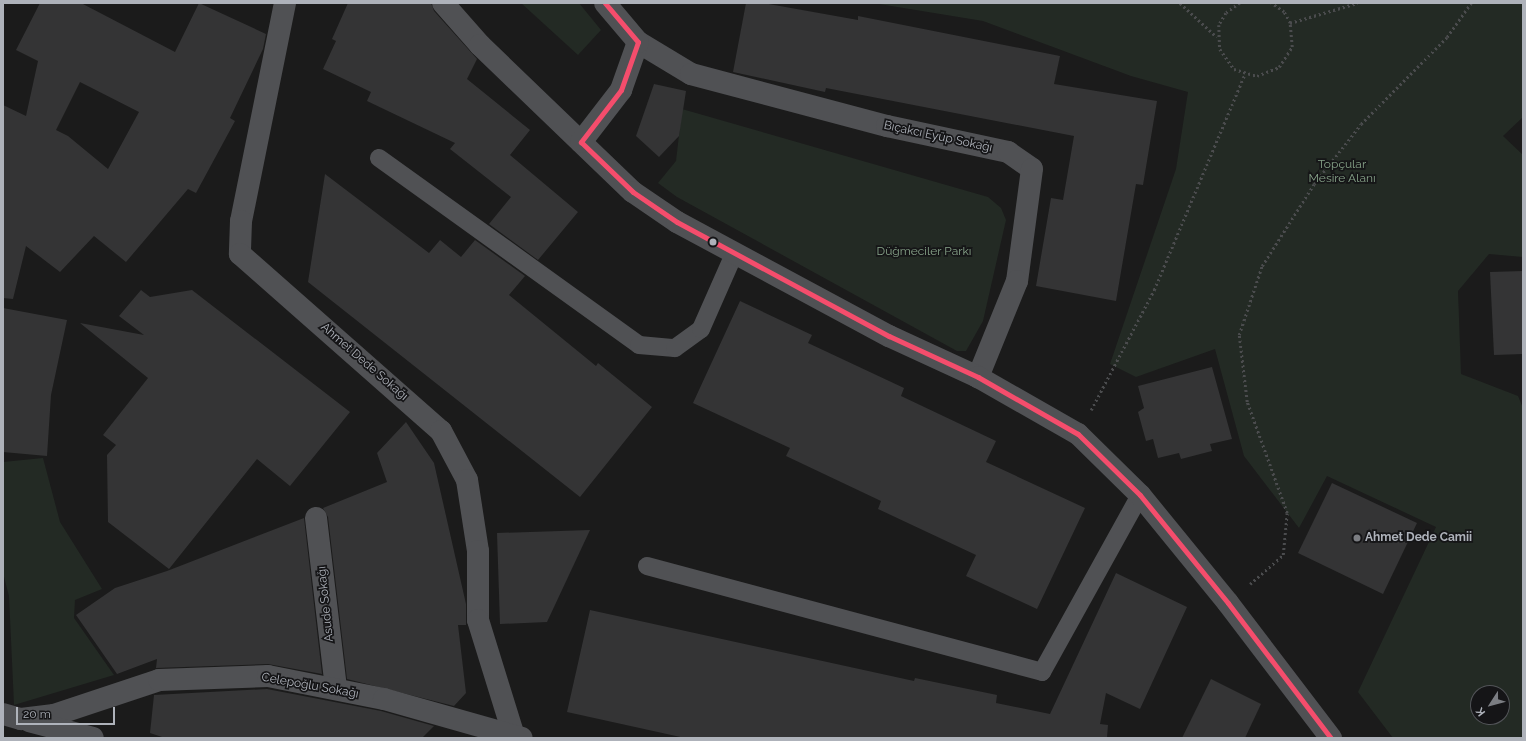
<!DOCTYPE html>
<meta charset="utf-8">
<style>
body{margin:0}
#map{position:relative;width:1526px;height:741px;overflow:hidden;background:#1b1b1b;font-family:Raleway,sans-serif}
div>[style]{position:absolute}
.green>*{inset:0;background:#232a24}
.building>*{inset:0;background:#343435}
.path>*{height:2.5px;margin-top:-1.25px;transform-origin:0;background:repeating-linear-gradient(90deg,#4b4c4e 0 2px,transparent 0 5px)}
.service>*{height:18px;margin:-9px;padding:0 9px;transform-origin:9px;border-radius:9px;background:#505154}
.minor>*{height:22px;margin:-11px;padding:0 11px;transform-origin:11px;border-radius:11px;background:#505154}
.tertiary>*{height:22px;margin:-11px;padding:0 11px;transform-origin:11px;border-radius:11px;background:#505154}
.bus-1>*{height:5px;margin:-2.5px;padding:0 2.5px;transform-origin:2.5px;border-radius:2.5px;background:#f44d6c}
.dots>*{width:11px;height:11px;translate:-50% -50%;box-sizing:border-box;border:2px solid #151517;border-radius:50%}
span{translate:-50% -50%;white-space:nowrap;text-align:center;line-height:1.15;-webkit-text-stroke:3.5px #151517;paint-order:stroke}
.street-label{font-size:12px;color:#aeb2ba}
.park-label{font-size:12px;color:#87a389}
.poi-label{font-size:12px;color:#aeb2ba;font-weight:700}
.left{translate:0 -50%;text-align:left}
.frame{position:absolute;inset:0;border:4px solid #aeb2ba;pointer-events:none}
.north{position:absolute;left:1470px;top:685px;width:40px;height:40px;box-sizing:border-box;background:#151517;border:1px solid #525458;border-radius:50%;rotate:234deg;font-size:11px;font-weight:700;line-height:16px;text-align:center;color:#aeb2ba}
.north::after{content:'';display:block;margin:auto;width:14px;height:18px;background:#7b7d82;clip-path:polygon(50% 0,100% 100%,50% 72%,0 100%)}
.scale{position:absolute;left:16px;top:707px;width:99px;height:18px;box-sizing:border-box;border:2px solid #aeb2ba;border-top:0;padding-left:5px;font-size:12px;line-height:14px;white-space:nowrap;color:#aeb2ba;-webkit-text-stroke:3px #151517;paint-order:stroke}
</style>
<div id="map">
<div class="green">
<div style="clip-path:polygon(521px 3px,579px 3px,601px 30px,578px 55px)"></div>
<div style="clip-path:polygon(evenodd,873px 3px,1523px 3px,1523px 117px,1503px 136px,1523px 155px,1523px 257px,1489px 254px,1458px 291px,1461px 374px,1518px 396px,1523px 408px,1523px 738px,1393px 738px,1358px 692px,1436px 527px,1327px 476px,1299px 528px,1244px 456px,1215px 349px,1136px 377px,1110px 364px,1176px 169px,1188px 92px,1131px 76px,983px 21px,873px 3px,1478px 693px,1502px 693px,1502px 717px,1478px 717px,1478px 693px)"></div>
<div style="clip-path:polygon(682px 109px,988px 197px,1001px 208px,1006px 220px,983px 321px,966px 351px,957px 351px,677px 197px,658px 183px,676px 161px)"></div>
<div style="clip-path:polygon(43px 458px,60px 522px,102px 589px,75px 600px,74px 618px,114px 675px,14px 705px,9px 596px,3px 573px,3px 462px)"></div>
</div>
<div class="building">
<div style="clip-path:polygon(evenodd,40px 3px,81px 3px,175px 52px,199px 3px,266px 34px,263px 49px,230px 118px,235px 121px,196px 193px,188px 189px,126px 262px,94px 236px,60px 272px,26px 246px,13px 299px,3px 298px,3px 105px,26px 116px,38px 61px,16px 50px,40px 3px,80px 82px,139px 112px,108px 169px,68px 136px,56px 130px,80px 82px)"></div>
<div style="clip-path:polygon(348px 3px,431px 3px,434px 11px,477px 59px,467px 79px,530px 130px,510px 155px,578px 212px,538px 260px,489px 224px,511px 197px,450px 149px,455px 143px,367px 101px,371px 92px,323px 69px,336px 41px,332px 39px)"></div>
<div style="clip-path:polygon(746px 3px,763px 3px,858px 20px,858px 16px,1060px 56px,1054px 84px,1157px 101px,1143px 185px,1136px 184px,1116px 301px,1036px 286px,1051px 198px,1063px 200px,1074px 136px,826px 88px,825px 92px,733px 72px)"></div>
<div style="clip-path:polygon(654px 84px,686px 91px,679px 136px,659px 157px,636px 136px)"></div>
<div style="clip-path:polygon(325px 174px,429px 253px,440px 240px,461px 257px,475px 240px,525px 276px,509px 295px,596px 366px,598px 363px,652px 407px,580px 497px,308px 282px)"></div>
<div style="clip-path:polygon(1523px 271px,1523px 354px,1494px 355px,1490px 272px)"></div>
<div style="clip-path:polygon(141px 290px,150px 297px,192px 290px,350px 412px,290px 486px,257px 459px,169px 569px,108px 522px,107px 455px,116px 445px,103px 435px,148px 378px,80px 323px,144px 335px,119px 316px)"></div>
<div style="clip-path:polygon(740px 301px,812px 335px,808px 343px,904px 388px,901px 396px,996px 441px,986px 462px,1085px 508px,1037px 609px,966px 576px,976px 555px,878px 509px,881px 501px,786px 456px,790px 448px,693px 403px)"></div>
<div style="clip-path:polygon(3px 308px,67px 320px,51px 395px,47px 456px,3px 452px)"></div>
<div style="clip-path:polygon(1212px 367px,1232px 439px,1210px 444px,1212px 451px,1181px 459px,1179px 453px,1158px 458px,1153px 439px,1146px 441px,1138px 412px,1144px 408px,1138px 386px)"></div>
<div style="clip-path:polygon(406px 422px,434px 463px,466px 604px,466px 625px,458px 625px,466px 693px,454px 706px,347px 679px,328px 517px,323px 508px,387px 482px,377px 453px)"></div>
<div style="clip-path:polygon(1332px 483px,1417px 523px,1383px 594px,1298px 553px)"></div>
<div style="clip-path:polygon(304px 518px,322px 674px,268px 664px,156px 668px,157px 659px,117px 674px,76px 615px,115px 588px,167px 571px)"></div>
<div style="clip-path:polygon(590px 530px,547px 622px,500px 624px,497px 533px)"></div>
<div style="clip-path:polygon(1116px 573px,1187px 607px,1140px 709px,1106px 693px,1100px 724px,1108px 725px,1107px 738px,685px 738px,567px 712px,590px 610px,914px 681px,915px 678px,997px 695px,996px 703px,1050px 714px)"></div>
<div style="clip-path:polygon(1211px 679px,1261px 704px,1245px 738px,1182px 738px)"></div>
<div style="clip-path:polygon(267px 689px,381px 711px,434px 726px,422px 738px,165px 738px,150px 733px,154px 695px)"></div>
</div>
<div class="path">
<div style="left:1180px;top:3px;width:50px;rotate:42.6deg"></div>
<div style="left:1240px;top:3px;width:17px;rotate:144deg"></div>
<div style="left:1226px;top:13px;width:14px;rotate:120deg"></div>
<div style="left:1219px;top:25px;width:24px;rotate:88deg"></div>
<div style="left:1220px;top:49px;width:24px;rotate:55deg"></div>
<div style="left:1234px;top:69px;width:24px;rotate:17deg"></div>
<div style="left:1257px;top:76px;width:24px;rotate:-22deg"></div>
<div style="left:1279px;top:67px;width:24px;rotate:-57deg"></div>
<div style="left:1292px;top:47px;width:24px;rotate:-95deg"></div>
<div style="left:1290px;top:23px;width:13px;rotate:-119deg"></div>
<div style="left:1284px;top:12px;width:16px;rotate:-145deg"></div>
<div style="left:1290px;top:23px;width:70px;rotate:-16.6deg"></div>
<div style="left:1091px;top:410px;width:136px;rotate:-62.3deg"></div>
<div style="left:1154px;top:290px;width:234px;rotate:-67.2deg"></div>
<div style="left:1250px;top:584px;width:44px;rotate:-41.3deg"></div>
<div style="left:1283px;top:555px;width:42px;rotate:-84.6deg"></div>
<div style="left:1287px;top:513px;width:118px;rotate:-109.8deg"></div>
<div style="left:1247px;top:402px;width:67px;rotate:-96.8deg"></div>
<div style="left:1239px;top:335px;width:73px;rotate:-71.6deg"></div>
<div style="left:1262px;top:266px;width:97px;rotate:-57.6deg"></div>
<div style="left:1314px;top:184px;width:76px;rotate:-51.9deg"></div>
<div style="left:1361px;top:124px;width:122px;rotate:-45.3deg"></div>
<div style="left:1447px;top:37px;width:42px;rotate:-54.8deg"></div>
</div>
<div class="service">
<div style="left:379px;top:158px;width:320px;rotate:35.7deg"></div>
<div style="left:639px;top:345px;width:36px;rotate:5deg"></div>
<div style="left:675px;top:348px;width:32px;rotate:-36deg"></div>
<div style="left:701px;top:329px;width:84px;rotate:-66.2deg"></div>
<div style="left:647px;top:566px;width:409px;rotate:15deg"></div>
<div style="left:1042px;top:672px;width:202px;rotate:-61deg"></div>
</div>
<div class="minor">
<div style="left:285px;top:3px;width:222px;rotate:101.4deg"></div>
<div style="left:241px;top:221px;width:33px;rotate:92deg"></div>
<div style="left:240px;top:254px;width:268px;rotate:41.4deg"></div>
<div style="left:441px;top:431px;width:55px;rotate:62deg"></div>
<div style="left:467px;top:480px;width:72px;rotate:81.2deg"></div>
<div style="left:478px;top:551px;width:69px;rotate:90deg"></div>
<div style="left:478px;top:620px;width:121px;rotate:72.8deg"></div>
<div style="left:638px;top:42px;width:62px;rotate:31.1deg"></div>
<div style="left:691px;top:74px;width:203px;rotate:14.9deg"></div>
<div style="left:887px;top:126px;width:124px;rotate:12.1deg"></div>
<div style="left:1008px;top:152px;width:29px;rotate:35deg"></div>
<div style="left:1032px;top:169px;width:113px;rotate:97.6deg"></div>
<div style="left:1017px;top:281px;width:104px;rotate:112.1deg"></div>
<div style="left:316px;top:518px;width:172px;rotate:83.3deg"></div>
<div style="left:3px;top:714px;width:19px;rotate:16deg"></div>
<div style="left:21px;top:719px;width:33px;rotate:-7deg"></div>
<div style="left:54px;top:715px;width:111px;rotate:-18.4deg"></div>
<div style="left:159px;top:680px;width:109px;rotate:-2.1deg"></div>
<div style="left:268px;top:676px;width:118px;rotate:11.2deg"></div>
<div style="left:384px;top:699px;width:143px;rotate:15.8deg"></div>
<div style="left:29px;top:721px;width:66px;rotate:14.9deg"></div>
</div>
<div class="tertiary">
<div style="left:443px;top:3px;width:56px;rotate:48.6deg"></div>
<div style="left:480px;top:45px;width:212px;rotate:43.9deg"></div>
<div style="left:633px;top:192px;width:53px;rotate:34.3deg"></div>
<div style="left:677px;top:222px;width:241px;rotate:28.3deg"></div>
<div style="left:889px;top:336px;width:98px;rotate:24.7deg"></div>
<div style="left:978px;top:377px;width:115px;rotate:29.7deg"></div>
<div style="left:1078px;top:434px;width:87px;rotate:44.5deg"></div>
<div style="left:1140px;top:495px;width:139px;rotate:50.8deg"></div>
<div style="left:1228px;top:603px;width:170px;rotate:52.7deg"></div>
<div style="left:581px;top:142px;width:66px;rotate:-52.4deg"></div>
<div style="left:621px;top:90px;width:51px;rotate:-70.5deg"></div>
<div style="left:638px;top:42px;width:51px;rotate:-130.2deg"></div>
</div>
<div class="bus-1">
<div style="left:605px;top:3px;width:51px;rotate:49.8deg"></div>
<div style="left:638px;top:42px;width:51px;rotate:109.5deg"></div>
<div style="left:621px;top:90px;width:66px;rotate:127.6deg"></div>
<div style="left:581px;top:142px;width:72px;rotate:43.9deg"></div>
<div style="left:633px;top:192px;width:53px;rotate:34.3deg"></div>
<div style="left:677px;top:222px;width:241px;rotate:28.3deg"></div>
<div style="left:889px;top:336px;width:98px;rotate:24.7deg"></div>
<div style="left:978px;top:377px;width:115px;rotate:29.7deg"></div>
<div style="left:1078px;top:434px;width:87px;rotate:44.5deg"></div>
<div style="left:1140px;top:495px;width:139px;rotate:50.8deg"></div>
<div style="left:1228px;top:603px;width:170px;rotate:52.7deg"></div>
</div>
<div class="dots">
<div style="left:713px;top:242px;background:#aeb2ba"></div>
<div style="left:1357px;top:538px;background:#7b7d82"></div>
</div>
<div class="street-label">
<span style="left:938px;top:137px;rotate:12deg">Bıçakcı Eyüp Sokağı</span>
<span style="left:364px;top:362px;rotate:41deg">Ahmet Dede Sokağı</span>
<span style="left:326px;top:604px;rotate:-96deg">Asude Sokağı</span>
<span style="left:310px;top:686px;rotate:10deg">Celepoğlu Sokağı</span>
</div>
<div class="park-label">
<span style="left:1342px;top:172px">Topçular<br>Mesire Alanı</span>
<span style="left:924px;top:252px">Düğmeciler Parkı</span>
</div>
<div class="poi-label">
<span class="left" style="left:1365px;top:538px">Ahmet Dede Camii</span>
</div>
<div class="frame"></div>
<div class="north">K</div>
<div class="scale">20 m</div>
</div>
